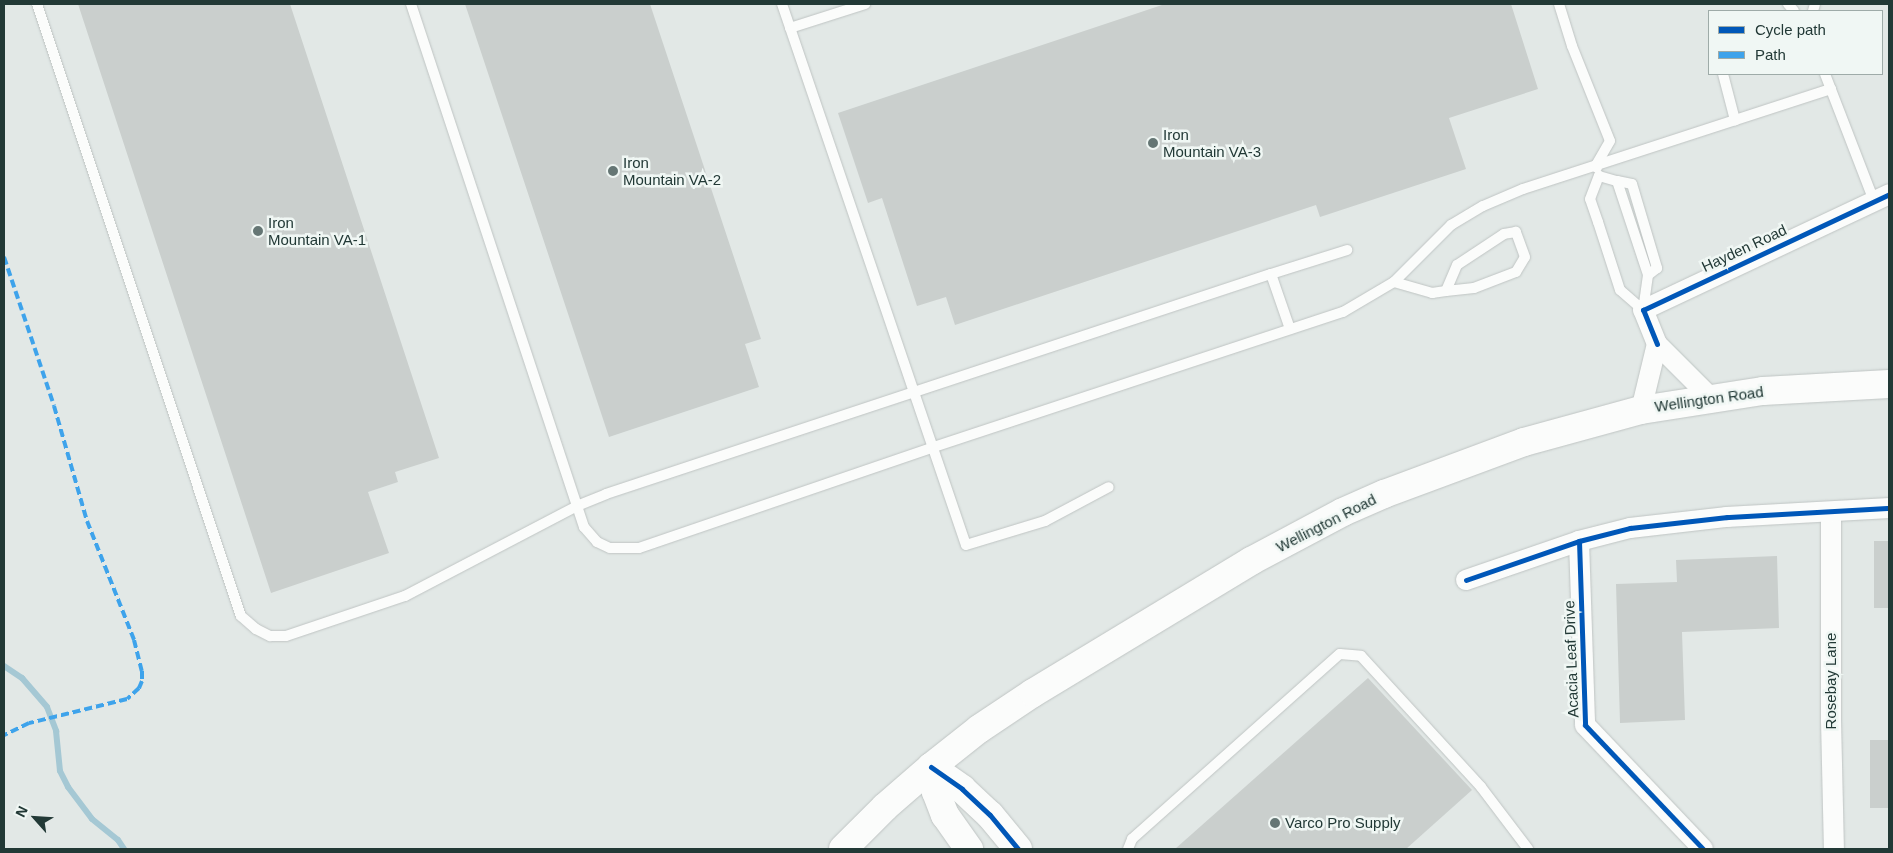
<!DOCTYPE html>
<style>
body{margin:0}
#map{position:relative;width:1893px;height:853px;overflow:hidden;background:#e2e8e6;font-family:Arial,sans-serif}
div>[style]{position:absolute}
.stream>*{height:6px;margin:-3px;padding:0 3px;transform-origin:3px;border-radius:3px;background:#a5c8d4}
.building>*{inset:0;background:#cacfcd}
.roads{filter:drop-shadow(0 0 1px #bfc4c3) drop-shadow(0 0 1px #bfc4c3)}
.lane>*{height:10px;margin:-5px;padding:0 5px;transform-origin:5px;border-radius:5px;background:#fbfcfb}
.street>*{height:20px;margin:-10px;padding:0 10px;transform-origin:10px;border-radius:10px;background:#fbfcfb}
.secondary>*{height:28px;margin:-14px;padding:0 14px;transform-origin:14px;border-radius:14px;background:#fbfcfb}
.quiet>*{height:4px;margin-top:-2px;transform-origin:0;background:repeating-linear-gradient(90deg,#3ea3eb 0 8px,transparent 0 12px)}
.cycleway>*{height:5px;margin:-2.5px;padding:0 2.5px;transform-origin:2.5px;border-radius:2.5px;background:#0057b8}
.dots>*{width:14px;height:14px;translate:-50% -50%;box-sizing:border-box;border:2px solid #f0f7f4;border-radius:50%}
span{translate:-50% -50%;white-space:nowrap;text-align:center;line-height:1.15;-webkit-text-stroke:5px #f0f7f4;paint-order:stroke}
.poi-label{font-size:15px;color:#223936}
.left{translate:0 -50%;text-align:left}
.street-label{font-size:15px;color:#223936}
.frame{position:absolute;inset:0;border:5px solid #223936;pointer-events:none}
.legend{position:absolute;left:1708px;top:10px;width:175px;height:65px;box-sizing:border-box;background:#f0f7f4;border:1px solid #9eaba8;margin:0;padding:6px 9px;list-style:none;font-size:15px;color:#223936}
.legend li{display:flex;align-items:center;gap:10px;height:25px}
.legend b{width:25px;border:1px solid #9eaba8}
.north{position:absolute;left:10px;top:793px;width:50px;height:50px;-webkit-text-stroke:4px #f0f7f4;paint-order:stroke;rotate:296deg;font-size:14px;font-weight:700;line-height:20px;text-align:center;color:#223936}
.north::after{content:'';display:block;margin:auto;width:18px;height:22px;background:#223936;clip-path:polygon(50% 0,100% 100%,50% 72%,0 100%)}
</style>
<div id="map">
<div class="stream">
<div style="left:4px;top:666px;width:22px;rotate:34deg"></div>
<div style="left:22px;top:678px;width:38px;rotate:49deg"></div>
<div style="left:47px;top:707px;width:26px;rotate:69deg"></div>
<div style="left:56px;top:731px;width:40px;rotate:84.3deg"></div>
<div style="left:60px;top:771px;width:18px;rotate:63deg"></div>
<div style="left:68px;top:787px;width:40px;rotate:53deg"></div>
<div style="left:92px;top:819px;width:33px;rotate:39deg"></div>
<div style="left:118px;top:840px;width:11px;rotate:56deg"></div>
</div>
<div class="building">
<div style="clip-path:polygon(78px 4px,290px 4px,439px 458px,395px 472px,398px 482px,368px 492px,389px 553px,271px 593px)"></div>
<div style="clip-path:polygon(465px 4px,650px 4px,761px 339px,745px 344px,759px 387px,609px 437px)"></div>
<div style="clip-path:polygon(1165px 4px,1511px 4px,1538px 89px,1449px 118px,1466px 169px,1320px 217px,1316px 205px,955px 325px,946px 297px,917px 306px,882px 198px,868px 203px,838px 113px)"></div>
<div style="clip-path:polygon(1874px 541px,1889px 541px,1889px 608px,1874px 608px)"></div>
<div style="clip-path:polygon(1777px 556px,1779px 628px,1682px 632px,1685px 720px,1620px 723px,1616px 584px,1677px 582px,1676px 560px)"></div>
<div style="clip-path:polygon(1368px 678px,1472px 790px,1406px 849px,1175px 849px)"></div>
<div style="clip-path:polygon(1870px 740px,1889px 740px,1889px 808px,1870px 808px)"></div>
</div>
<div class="roads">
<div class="lane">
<div style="left:37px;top:4px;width:645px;rotate:71.57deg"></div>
<div style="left:241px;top:616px;width:20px;rotate:41deg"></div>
<div style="left:256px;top:629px;width:16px;rotate:27deg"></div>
<div style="left:270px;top:636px;width:16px"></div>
<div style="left:286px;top:636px;width:126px;rotate:-18.6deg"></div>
<div style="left:405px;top:596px;width:194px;rotate:-27.6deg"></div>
<div style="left:577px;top:506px;width:31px;rotate:-22deg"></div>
<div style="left:606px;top:494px;width:700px;rotate:-18.31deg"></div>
<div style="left:1271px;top:274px;width:58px;rotate:70.9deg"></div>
<div style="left:411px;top:4px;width:551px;rotate:71.7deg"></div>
<div style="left:584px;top:527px;width:20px;rotate:49deg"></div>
<div style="left:597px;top:542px;width:14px;rotate:25deg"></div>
<div style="left:610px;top:548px;width:29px"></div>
<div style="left:639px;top:548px;width:309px;rotate:-18.9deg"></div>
<div style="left:931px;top:448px;width:434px;rotate:-18.3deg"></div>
<div style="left:1343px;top:312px;width:59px;rotate:-30.5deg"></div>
<div style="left:1394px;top:282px;width:81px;rotate:-45deg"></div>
<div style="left:1451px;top:225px;width:37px;rotate:-31deg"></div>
<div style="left:1483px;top:206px;width:43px;rotate:-23deg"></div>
<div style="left:1523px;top:189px;width:324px;rotate:-18deg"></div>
<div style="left:782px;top:4px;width:571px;rotate:71.22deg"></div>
<div style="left:966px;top:545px;width:83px;rotate:-16.9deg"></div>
<div style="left:1045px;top:521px;width:72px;rotate:-28deg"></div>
<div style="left:1559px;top:4px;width:44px;rotate:72.8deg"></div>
<div style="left:1572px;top:46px;width:102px;rotate:68.2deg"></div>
<div style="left:1610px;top:141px;width:28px;rotate:120deg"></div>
<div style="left:1596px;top:165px;width:3px;rotate:72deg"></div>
<div style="left:1788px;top:4px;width:9px;rotate:49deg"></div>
<div style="left:1813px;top:11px;width:7px;rotate:-74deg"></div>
<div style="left:790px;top:28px;width:79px;rotate:-17.7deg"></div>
<div style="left:1723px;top:74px;width:48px;rotate:75.4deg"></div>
<div style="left:1825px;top:74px;width:136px;rotate:68.9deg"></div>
<div style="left:1599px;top:176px;width:19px;rotate:16deg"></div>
<div style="left:1617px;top:181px;width:99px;rotate:71.7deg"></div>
<div style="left:1648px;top:275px;width:35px;rotate:98deg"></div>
<div style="left:1643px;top:310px;width:30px;rotate:-139deg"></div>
<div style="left:1620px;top:290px;width:71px;rotate:-107.9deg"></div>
<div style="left:1598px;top:222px;width:24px;rotate:-109deg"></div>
<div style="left:1590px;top:199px;width:25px;rotate:-69deg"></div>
<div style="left:1617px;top:181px;width:15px;rotate:11deg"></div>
<div style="left:1632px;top:184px;width:88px;rotate:73.4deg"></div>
<div style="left:1657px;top:268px;width:11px;rotate:142deg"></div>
<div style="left:1271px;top:274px;width:80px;rotate:-17.5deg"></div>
<div style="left:1394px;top:282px;width:40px;rotate:16deg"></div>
<div style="left:1432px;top:293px;width:14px;rotate:-8deg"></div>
<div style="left:1446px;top:291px;width:28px;rotate:-6deg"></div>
<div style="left:1474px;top:288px;width:45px;rotate:-20.9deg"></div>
<div style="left:1516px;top:272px;width:17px;rotate:-59deg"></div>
<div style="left:1525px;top:257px;width:27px;rotate:-110deg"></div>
<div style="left:1516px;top:232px;width:12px;rotate:171deg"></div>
<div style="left:1504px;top:234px;width:56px;rotate:146.6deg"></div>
<div style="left:1457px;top:265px;width:28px;rotate:113deg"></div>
<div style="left:1128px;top:849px;width:11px;rotate:-68deg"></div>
<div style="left:1132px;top:839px;width:278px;rotate:-41.7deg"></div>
<div style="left:1340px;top:654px;width:21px;rotate:5deg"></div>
<div style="left:1361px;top:656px;width:178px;rotate:47.5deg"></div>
<div style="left:1481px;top:787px;width:78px;rotate:52.8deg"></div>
</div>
<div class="street">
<div style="left:1657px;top:344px;width:37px;rotate:-112deg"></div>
<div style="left:1643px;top:310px;width:272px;rotate:-25.2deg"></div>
<div style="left:1641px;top:410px;width:68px;rotate:-76.4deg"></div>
<div style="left:1657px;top:344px;width:75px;rotate:45deg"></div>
<div style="left:1831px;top:512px;width:208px;rotate:90deg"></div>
<div style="left:1831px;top:720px;width:129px;rotate:88.7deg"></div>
<div style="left:1579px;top:541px;width:184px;rotate:88.1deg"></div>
<div style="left:1585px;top:725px;width:171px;rotate:46.4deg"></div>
<div style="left:1466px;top:580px;width:120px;rotate:-19deg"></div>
<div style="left:1579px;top:541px;width:53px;rotate:-14.3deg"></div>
<div style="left:1630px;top:528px;width:98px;rotate:-6.5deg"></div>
<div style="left:1727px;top:517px;width:162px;rotate:-3.2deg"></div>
</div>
<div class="secondary">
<div style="left:931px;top:767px;width:38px;rotate:35deg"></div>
<div style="left:962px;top:789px;width:38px;rotate:43deg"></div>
<div style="left:990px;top:815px;width:44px;rotate:50.5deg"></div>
<div style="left:931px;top:767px;width:25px;rotate:79deg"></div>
<div style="left:936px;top:792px;width:25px;rotate:69deg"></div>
<div style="left:945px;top:815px;width:42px;rotate:54.8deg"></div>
<div style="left:843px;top:849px;width:59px;rotate:-45deg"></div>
<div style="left:885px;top:807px;width:61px;rotate:-41deg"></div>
<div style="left:931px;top:767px;width:61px;rotate:-38.4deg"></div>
<div style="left:979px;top:729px;width:65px;rotate:-33.7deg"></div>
<div style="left:1033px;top:693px;width:255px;rotate:-31.2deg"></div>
<div style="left:1251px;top:561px;width:104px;rotate:-28deg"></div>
<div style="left:1343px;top:512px;width:45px;rotate:-23.7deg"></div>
<div style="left:1384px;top:494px;width:149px;rotate:-20.4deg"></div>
<div style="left:1524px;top:442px;width:121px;rotate:-15.3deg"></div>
<div style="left:1641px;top:410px;width:123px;rotate:-8.9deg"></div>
<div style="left:1763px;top:391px;width:126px;rotate:-3.2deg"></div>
</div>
</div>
<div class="quiet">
<div style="left:4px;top:257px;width:157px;rotate:71.4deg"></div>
<div style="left:54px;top:406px;width:120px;rotate:74deg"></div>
<div style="left:87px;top:521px;width:128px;rotate:68.4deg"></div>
<div style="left:134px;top:640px;width:32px;rotate:76deg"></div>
<div style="left:142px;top:671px;width:10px;rotate:90deg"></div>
<div style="left:142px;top:681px;width:8px;rotate:113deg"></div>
<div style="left:139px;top:688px;width:16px;rotate:137deg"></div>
<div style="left:127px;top:699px;width:101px;rotate:166.2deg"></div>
<div style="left:29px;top:723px;width:28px;rotate:154deg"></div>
</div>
<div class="cycleway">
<div style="left:1657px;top:344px;width:37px;rotate:-112deg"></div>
<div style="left:1643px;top:310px;width:272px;rotate:-25.2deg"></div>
<div style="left:1579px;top:541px;width:184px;rotate:88.1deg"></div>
<div style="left:1585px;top:725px;width:171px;rotate:46.4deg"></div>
<div style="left:1466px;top:580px;width:120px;rotate:-19deg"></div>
<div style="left:1579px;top:541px;width:53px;rotate:-14.3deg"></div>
<div style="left:1630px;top:528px;width:98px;rotate:-6.5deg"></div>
<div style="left:1727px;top:517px;width:162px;rotate:-3.2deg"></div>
<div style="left:931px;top:767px;width:38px;rotate:35deg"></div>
<div style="left:962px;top:789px;width:38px;rotate:43deg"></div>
<div style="left:990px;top:815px;width:44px;rotate:50.5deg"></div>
</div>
<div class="dots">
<div style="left:1153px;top:143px;background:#657674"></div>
<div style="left:613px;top:171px;background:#657674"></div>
<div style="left:258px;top:231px;background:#657674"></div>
<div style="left:1275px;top:823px;background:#657674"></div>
</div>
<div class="poi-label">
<span class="left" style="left:1163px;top:143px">Iron<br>Mountain VA-3</span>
<span class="left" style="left:623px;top:171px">Iron<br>Mountain VA-2</span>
<span class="left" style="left:268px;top:231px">Iron<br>Mountain VA-1</span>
<span class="left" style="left:1285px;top:823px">Varco Pro Supply</span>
</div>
<div class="street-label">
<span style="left:1744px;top:248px;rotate:-25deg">Hayden Road</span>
<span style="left:1709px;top:399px;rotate:-8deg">Wellington Road</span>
<span style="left:1326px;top:523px;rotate:-27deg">Wellington Road</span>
<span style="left:1571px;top:659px;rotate:-92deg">Acacia Leaf Drive</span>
<span style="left:1831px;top:681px;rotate:-90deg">Rosebay Lane</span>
</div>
<div class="frame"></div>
<ul class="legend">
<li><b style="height:6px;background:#0057b8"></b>Cycle path</li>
<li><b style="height:6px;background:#3ea3eb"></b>Path</li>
</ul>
<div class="north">N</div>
</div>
